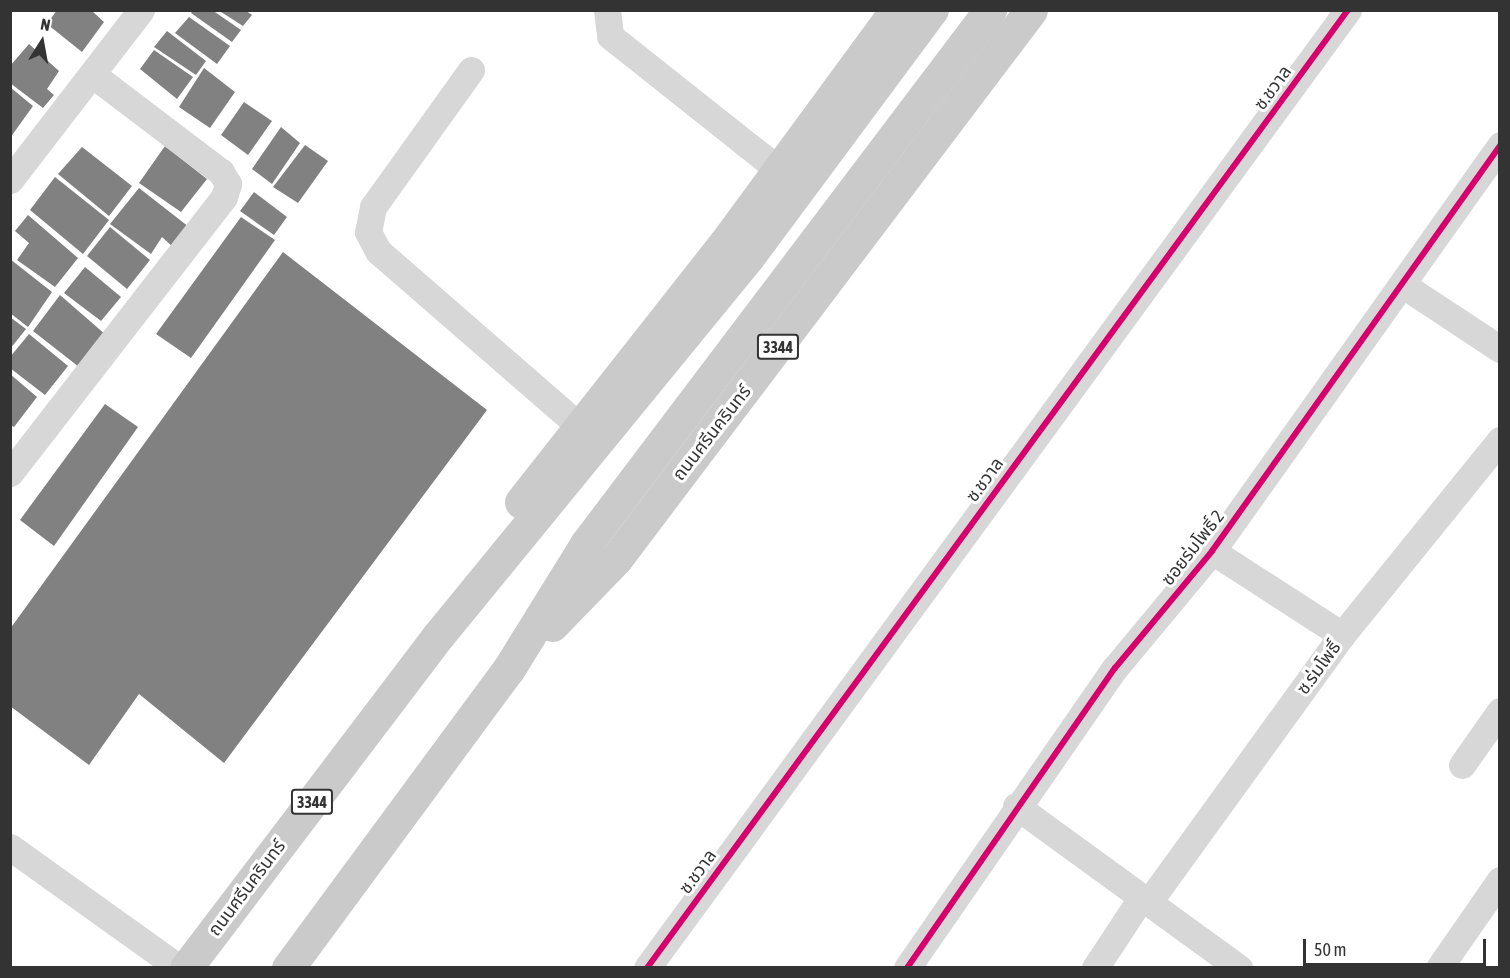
<!DOCTYPE html>
<meta charset="utf-8">
<style>
body{margin:0}
#map{position:relative;width:1510px;height:978px;overflow:hidden;background:#fff;font-family:"Asap Condensed","Noto Sans Thai",sans-serif}
div>[style]{position:absolute}
.building>*{inset:0;background:#818181}
.minor>*{height:27px;margin:-13.5px;padding:0 13.5px;transform-origin:13.5px;border-radius:13.5px;background:#d7d7d7}
.major>*{height:33px;margin:-16.5px;padding:0 16.5px;transform-origin:16.5px;border-radius:16.5px;background:#cacaca}
.cycleway>*{height:6px;margin:-3px;padding:0 3px;transform-origin:3px;border-radius:3px;background:#d6006c}
span{translate:-50% -50%;white-space:nowrap;text-align:center;line-height:1.15;-webkit-text-stroke:6px #fff;paint-order:stroke}
.shield-label span{padding:2px 4px;background:#fff;border:2px solid;border-radius:4px;-webkit-text-stroke-width:0}
.shield-label{font-size:16px;color:#333;font-weight:700}
.street-label{font-size:18px;color:#333}
.frame{position:absolute;inset:0;border:12px solid #333;pointer-events:none}
.north{position:absolute;left:12px;top:12px;width:60px;height:60px;-webkit-text-stroke:4px #fff;paint-order:stroke;rotate:11deg;font-size:16px;font-weight:700;line-height:24px;text-align:center;color:#333}
.north::after{content:'';display:block;margin:auto;width:21px;height:27px;background:#333;clip-path:polygon(50% 0,100% 100%,50% 72%,0 100%)}
.scale{position:absolute;left:1303px;top:939px;width:183px;height:27px;box-sizing:border-box;border:3px solid #333;border-top:0;padding-left:8px;font-size:18px;line-height:21px;white-space:nowrap;color:#333;-webkit-text-stroke:4px #fff;paint-order:stroke}
</style>
<div id="map">
<div class="building">
<div style="clip-path:polygon(57px 10px,91px 10px,104px 22px,82px 52px,47px 24px)"></div>
<div style="clip-path:polygon(193px 10px,212px 10px,241px 30px,232px 42px,191px 13px)"></div>
<div style="clip-path:polygon(218px 10px,245px 10px,252px 15px,243px 26px)"></div>
<div style="clip-path:polygon(189px 17px,230px 46px,217px 64px,175px 33px)"></div>
<div style="clip-path:polygon(167px 31px,206px 61px,196px 75px,154px 47px)"></div>
<div style="clip-path:polygon(29px 44px,59px 71px,47px 89px,54px 95px,43px 108px,10px 83px,10px 66px)"></div>
<div style="clip-path:polygon(154px 50px,193px 77px,177px 99px,140px 69px)"></div>
<div style="clip-path:polygon(204px 68px,235px 92px,210px 128px,179px 107px)"></div>
<div style="clip-path:polygon(10px 87px,33px 106px,10px 138px)"></div>
<div style="clip-path:polygon(244px 102px,272px 121px,248px 155px,221px 135px)"></div>
<div style="clip-path:polygon(281px 127px,300px 143px,272px 184px,252px 169px)"></div>
<div style="clip-path:polygon(305px 145px,328px 161px,298px 203px,273px 187px)"></div>
<div style="clip-path:polygon(165px 146px,207px 179px,181px 212px,139px 183px)"></div>
<div style="clip-path:polygon(82px 147px,132px 186px,109px 216px,58px 174px)"></div>
<div style="clip-path:polygon(55px 177px,109px 220px,83px 254px,30px 210px)"></div>
<div style="clip-path:polygon(139px 188px,189px 227px,175px 249px,162px 237px,151px 254px,110px 224px)"></div>
<div style="clip-path:polygon(254px 192px,287px 217px,274px 235px,240px 211px)"></div>
<div style="clip-path:polygon(28px 215px,78px 258px,55px 287px,17px 260px,29px 243px,15px 231px)"></div>
<div style="clip-path:polygon(241px 217px,275px 240px,191px 358px,156px 334px)"></div>
<div style="clip-path:polygon(110px 227px,150px 260px,127px 289px,87px 256px)"></div>
<div style="clip-path:polygon(283px 252px,487px 410px,224px 763px,139px 694px,89px 765px,10px 706px,10px 629px)"></div>
<div style="clip-path:polygon(10px 259px,52px 292px,28px 327px,10px 313px)"></div>
<div style="clip-path:polygon(85px 267px,121px 297px,101px 321px,64px 293px)"></div>
<div style="clip-path:polygon(60px 295px,106px 335px,79px 367px,33px 331px)"></div>
<div style="clip-path:polygon(10px 317px,26px 329px,10px 349px)"></div>
<div style="clip-path:polygon(29px 334px,68px 366px,45px 395px,10px 368px,10px 357px)"></div>
<div style="clip-path:polygon(10px 374px,37px 397px,14px 427px,10px 425px)"></div>
<div style="clip-path:polygon(105px 404px,138px 427px,54px 546px,20px 520px)"></div>
</div>
<div class="minor">
<div style="left:607px;top:10px;width:26px;rotate:83deg"></div>
<div style="left:610px;top:36px;width:216px;rotate:38.4deg"></div>
<div style="left:471px;top:70px;width:168px;rotate:125.6deg"></div>
<div style="left:373px;top:207px;width:25px;rotate:101deg"></div>
<div style="left:368px;top:232px;width:21px;rotate:62deg"></div>
<div style="left:378px;top:251px;width:265px;rotate:41deg"></div>
<div style="left:10px;top:180px;width:215px;rotate:-52.4deg"></div>
<div style="left:1403px;top:285px;width:116px;rotate:33.4deg"></div>
<div style="left:10px;top:473px;width:349px;rotate:-52.2deg"></div>
<div style="left:224px;top:197px;width:14px;rotate:-73deg"></div>
<div style="left:228px;top:184px;width:14px;rotate:-120deg"></div>
<div style="left:221px;top:172px;width:161px;rotate:-142.8deg"></div>
<div style="left:1212px;top:551px;width:155px;rotate:32.9deg"></div>
<div style="left:1462px;top:765px;width:66px;rotate:-54.9deg"></div>
<div style="left:1016px;top:806px;width:276px;rotate:36deg"></div>
<div style="left:10px;top:847px;width:208px;rotate:35.6deg"></div>
<div style="left:1148px;top:903px;width:331px;rotate:-54.1deg"></div>
<div style="left:1342px;top:635px;width:251px;rotate:-51deg"></div>
<div style="left:647px;top:968px;width:1187px;rotate:-53.81deg"></div>
<div style="left:907px;top:968px;width:365px;rotate:-55.3deg"></div>
<div style="left:1115px;top:668px;width:152px;rotate:-50.3deg"></div>
<div style="left:1212px;top:551px;width:498px;rotate:-54.6deg"></div>
<div style="left:1095px;top:968px;width:84px;rotate:-56.7deg"></div>
<div style="left:1439px;top:968px;width:107px;rotate:-55.3deg"></div>
</div>
<div class="major">
<div style="left:521px;top:502px;width:330px;rotate:-51.8deg"></div>
<div style="left:725px;top:243px;width:289px;rotate:-53.7deg"></div>
<div style="left:552px;top:625px;width:92px;rotate:-45.9deg"></div>
<div style="left:616px;top:559px;width:688px;rotate:-52.91deg"></div>
<div style="left:186px;top:968px;width:417px;rotate:-52.8deg"></div>
<div style="left:438px;top:636px;width:491px;rotate:-50.7deg"></div>
<div style="left:749px;top:256px;width:307px;rotate:-53.4deg"></div>
<div style="left:288px;top:968px;width:370px;rotate:-53.6deg"></div>
<div style="left:508px;top:670px;width:148px;rotate:-58.2deg"></div>
<div style="left:586px;top:544px;width:670px;rotate:-52.89deg"></div>
</div>
<div class="cycleway">
<div style="left:647px;top:968px;width:1187px;rotate:-53.81deg"></div>
<div style="left:907px;top:968px;width:365px;rotate:-55.3deg"></div>
<div style="left:1115px;top:668px;width:152px;rotate:-50.3deg"></div>
<div style="left:1212px;top:551px;width:498px;rotate:-54.6deg"></div>
</div>
<div class="shield-label">
<span style="left:778px;top:347px">3344</span>
<span style="left:312px;top:802px">3344</span>
</div>
<div class="street-label">
<span style="left:1273px;top:88px;rotate:-54deg">ซ.ชวาล</span>
<span style="left:712px;top:433px;rotate:-52deg">ถนนศรีนครินทร์</span>
<span style="left:985px;top:480px;rotate:-54deg">ซ.ชวาล</span>
<span style="left:1193px;top:548px;rotate:-52deg">ซอยร่มโพธิ์ 2</span>
<span style="left:1319px;top:668px;rotate:-54deg">ซ.ร่มโพธิ์</span>
<span style="left:698px;top:872px;rotate:-54deg">ซ.ชวาล</span>
<span style="left:247px;top:888px;rotate:-53deg">ถนนศรีนครินทร์</span>
</div>
<div class="frame"></div>
<div class="north">N</div>
<div class="scale">50 m</div>
</div>
